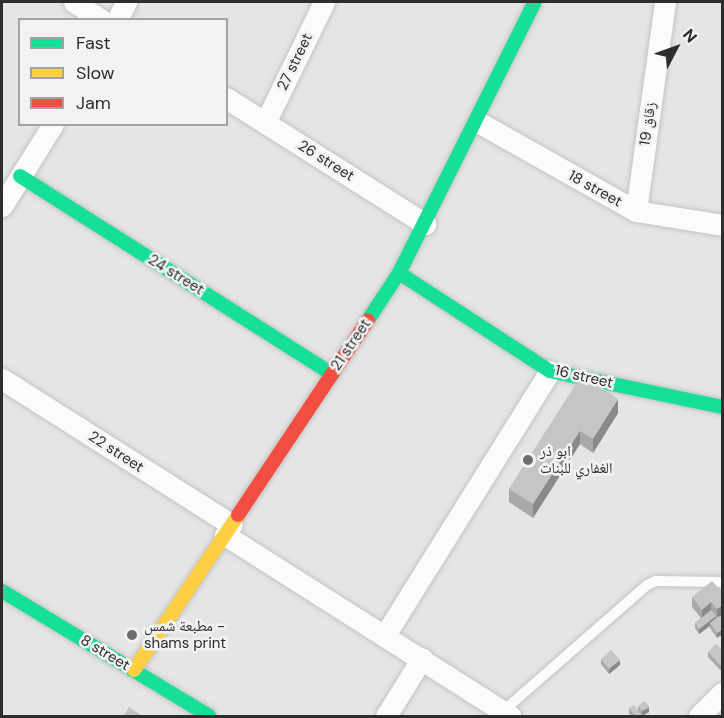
<!DOCTYPE html>
<meta charset="utf-8">
<style>
body{margin:0}
#map{position:relative;width:724px;height:718px;overflow:hidden;background:#e5e5e6;font-family:"DM Sans","Noto Naskh Arabic",sans-serif}
div>[style]{position:absolute}
.roads{filter:drop-shadow(0 0 2px #c3c3c4) drop-shadow(0 0 2px #c3c3c4)}
.lane>*{height:10px;margin:-5px;padding:0 5px;transform-origin:5px;border-radius:5px;background:#fbfbfb}
.street>*{height:21px;margin:-10.5px;padding:0 10.5px;transform-origin:10.5px;border-radius:10.5px;background:#fbfbfb}
.fast>*{height:14px;margin:-7px;padding:0 7px;transform-origin:7px;border-radius:7px;background:#16e098}
.slow>*{height:14px;margin:-7px;padding:0 7px;transform-origin:7px;border-radius:7px;background:#ffcf43}
.jam>*{height:14px;margin:-7px;padding:0 7px;transform-origin:7px;border-radius:7px;background:#f24e42}
.wall>*{inset:0;background:#a9a9a9}
.shaded-wall>*{inset:0;background:#8a8a8a}
.building>*{inset:0;background:#c5c5c5}
.dots>*{width:16px;height:16px;translate:-50% -50%;box-sizing:border-box;border:3px solid #f1f2f4;border-radius:50%}
span{translate:-50% -50%;white-space:nowrap;text-align:center;line-height:1.15;-webkit-text-stroke:5px #f1f2f4;paint-order:stroke}
.street-label{font-size:15px;color:#2d2d2e}
.poi-label{font-size:15px;color:#2d2d2e}
.left{translate:0 -50%;text-align:left}
.frame{position:absolute;inset:0;border:3px solid #2d2d2e;pointer-events:none}
.legend{position:absolute;left:18px;top:18px;width:210px;height:108px;box-sizing:border-box;background:#f1f2f4;border:2px solid #a3a3a5;margin:0;padding:8px 10px;list-style:none;font-size:18px;color:#2d2d2e}
.legend li{display:flex;align-items:center;gap:12px;height:30px}
.legend b{width:30px;border:2px solid #a3a3a5}
.north{position:absolute;left:646px;top:18px;width:60px;height:60px;-webkit-text-stroke:4px #f1f2f4;paint-order:stroke;rotate:49deg;font-size:16px;font-weight:700;line-height:24px;text-align:center;color:#2d2d2e}
.north::after{content:'';display:block;margin:auto;width:21px;height:27px;background:#2d2d2e;clip-path:polygon(50% 0,100% 100%,50% 72%,0 100%)}
</style>
<div id="map">
<div class="roads">
<div class="lane">
<div style="left:502px;top:712px;width:193px;rotate:-41.2deg"></div>
<div style="left:647px;top:585px;width:10px;rotate:-24deg"></div>
<div style="left:656px;top:581px;width:66px;rotate:0.9deg"></div>
</div>
<div class="street">
<div style="left:74px;top:2px;width:33px;rotate:33deg"></div>
<div style="left:117px;top:20px;width:20px;rotate:-63deg"></div>
<div style="left:226px;top:98px;width:236px;rotate:32.3deg"></div>
<div style="left:478px;top:122px;width:181px;rotate:29.4deg"></div>
<div style="left:636px;top:211px;width:87px;rotate:9.2deg"></div>
<div style="left:265px;top:123px;width:135px;rotate:-64deg"></div>
<div style="left:2px;top:206px;width:97px;rotate:-58.1deg"></div>
<div style="left:636px;top:211px;width:211px;rotate:-82.1deg"></div>
<div style="left:2px;top:379px;width:272px;rotate:32.4deg"></div>
<div style="left:225px;top:535px;width:338px;rotate:32.4deg"></div>
<div style="left:385px;top:635px;width:311px;rotate:-58deg"></div>
<div style="left:386px;top:716px;width:68px;rotate:-58.2deg"></div>
<div style="left:699px;top:716px;width:33px;rotate:-45deg"></div>
</div>
<div class="fast">
<div style="left:20px;top:176px;width:370px;rotate:32.4deg"></div>
<div style="left:399px;top:273px;width:180px;rotate:33deg"></div>
<div style="left:550px;top:371px;width:176px;rotate:11.8deg"></div>
<div style="left:368px;top:320px;width:56px;rotate:-56.6deg"></div>
<div style="left:399px;top:273px;width:303px;rotate:-63.4deg"></div>
<div style="left:2px;top:591px;width:242px;rotate:31.1deg"></div>
</div>
<div class="slow">
<div style="left:134px;top:670px;width:187px;rotate:-56.1deg"></div>
</div>
<div class="jam">
<div style="left:238px;top:515px;width:234px;rotate:-56.3deg"></div>
</div>
</div>
<div class="wall">
<div style="clip-path:polygon(582px 375px,618px 413px,593px 453px,580px 444px,533px 518px,509px 502px,509px 489px)"></div>
<div style="clip-path:polygon(723px 593px,723px 614px,720px 617px,717px 638px,710px 628px,710px 626px,699px 634px,695px 628px,695px 623px,701px 618px,692px 607px,692px 597px)"></div>
<div style="clip-path:polygon(723px 651px,722px 672px,708px 657px,708px 652px)"></div>
<div style="clip-path:polygon(601px 659px,620px 665px,609px 674px,601px 664px)"></div>
<div style="clip-path:polygon(638px 706px,649px 712px,642px 716px,643px 717px,632px 717px,629px 713px,629px 708px,638px 711px)"></div>
</div>
<div class="shaded-wall">
<div style="clip-path:polygon(618px 399px,618px 413px,593px 453px,593px 439px)"></div>
<div style="clip-path:polygon(580px 431px,580px 444px,533px 518px,533px 504px)"></div>
<div style="clip-path:polygon(711px 602px,711px 612px,702px 619px,702px 610px)"></div>
<div style="clip-path:polygon(723px 605px,723px 614px,717px 619px,717px 609px)"></div>
<div style="clip-path:polygon(716px 616px,716px 621px,710px 623px,710px 626px,699px 634px,699px 629px)"></div>
<div style="clip-path:polygon(723px 629px,723px 634px,717px 638px,717px 633px)"></div>
<div style="clip-path:polygon(620px 660px,620px 665px,609px 674px,609px 669px)"></div>
<div style="clip-path:polygon(649px 707px,649px 712px,642px 716px,642px 711px)"></div>
</div>
<div class="building">
<div style="clip-path:polygon(582px 375px,618px 399px,593px 439px,580px 431px,533px 504px,509px 489px)"></div>
<div style="clip-path:polygon(712px 581px,723px 593px,723px 605px,717px 609px,711px 602px,702px 610px,692px 597px)"></div>
<div style="clip-path:polygon(711px 610px,716px 616px,699px 629px,695px 623px)"></div>
<div style="clip-path:polygon(719px 616px,723px 621px,723px 629px,717px 633px,710px 623px)"></div>
<div style="clip-path:polygon(716px 644px,723px 651px,722px 667px,708px 652px)"></div>
<div style="clip-path:polygon(611px 650px,620px 660px,609px 669px,601px 659px)"></div>
<div style="clip-path:polygon(645px 701px,649px 707px,642px 711px,638px 706px)"></div>
<div style="clip-path:polygon(634px 705px,643px 717px,636px 717px,629px 708px)"></div>
<div style="clip-path:polygon(129px 707px,144px 717px,123px 717px)"></div>
</div>
<div class="dots">
<div style="left:528px;top:460px;background:#6d6d6e"></div>
<div style="left:132px;top:635px;background:#6d6d6e"></div>
</div>
<div class="street-label">
<span style="left:295px;top:62px;rotate:-64deg">27 street</span>
<span style="left:648px;top:124px;rotate:-82deg">زقاق 19</span>
<span style="left:326px;top:161px;rotate:32deg">26 street</span>
<span style="left:595px;top:189px;rotate:29deg">18 street</span>
<span style="left:176px;top:275px;rotate:32deg">24 street</span>
<span style="left:351px;top:345px;rotate:-56deg">21 street</span>
<span style="left:584px;top:377px;rotate:13deg">16 street</span>
<span style="left:116px;top:452px;rotate:33deg">22 street</span>
<span style="left:105px;top:653px;rotate:31deg">8 street</span>
</div>
<div class="poi-label">
<span class="left" style="left:540px;top:460px">ابو ذر<br>الغفاري للبنات</span>
<span class="left" style="left:144px;top:635px">مطبعة شمس -<br>shams print</span>
</div>
<div class="frame"></div>
<ul class="legend">
<li><b style="height:8px;background:#16e098"></b>Fast</li>
<li><b style="height:8px;background:#ffcf43"></b>Slow</li>
<li><b style="height:8px;background:#f24e42"></b>Jam</li>
</ul>
<div class="north">N</div>
</div>
